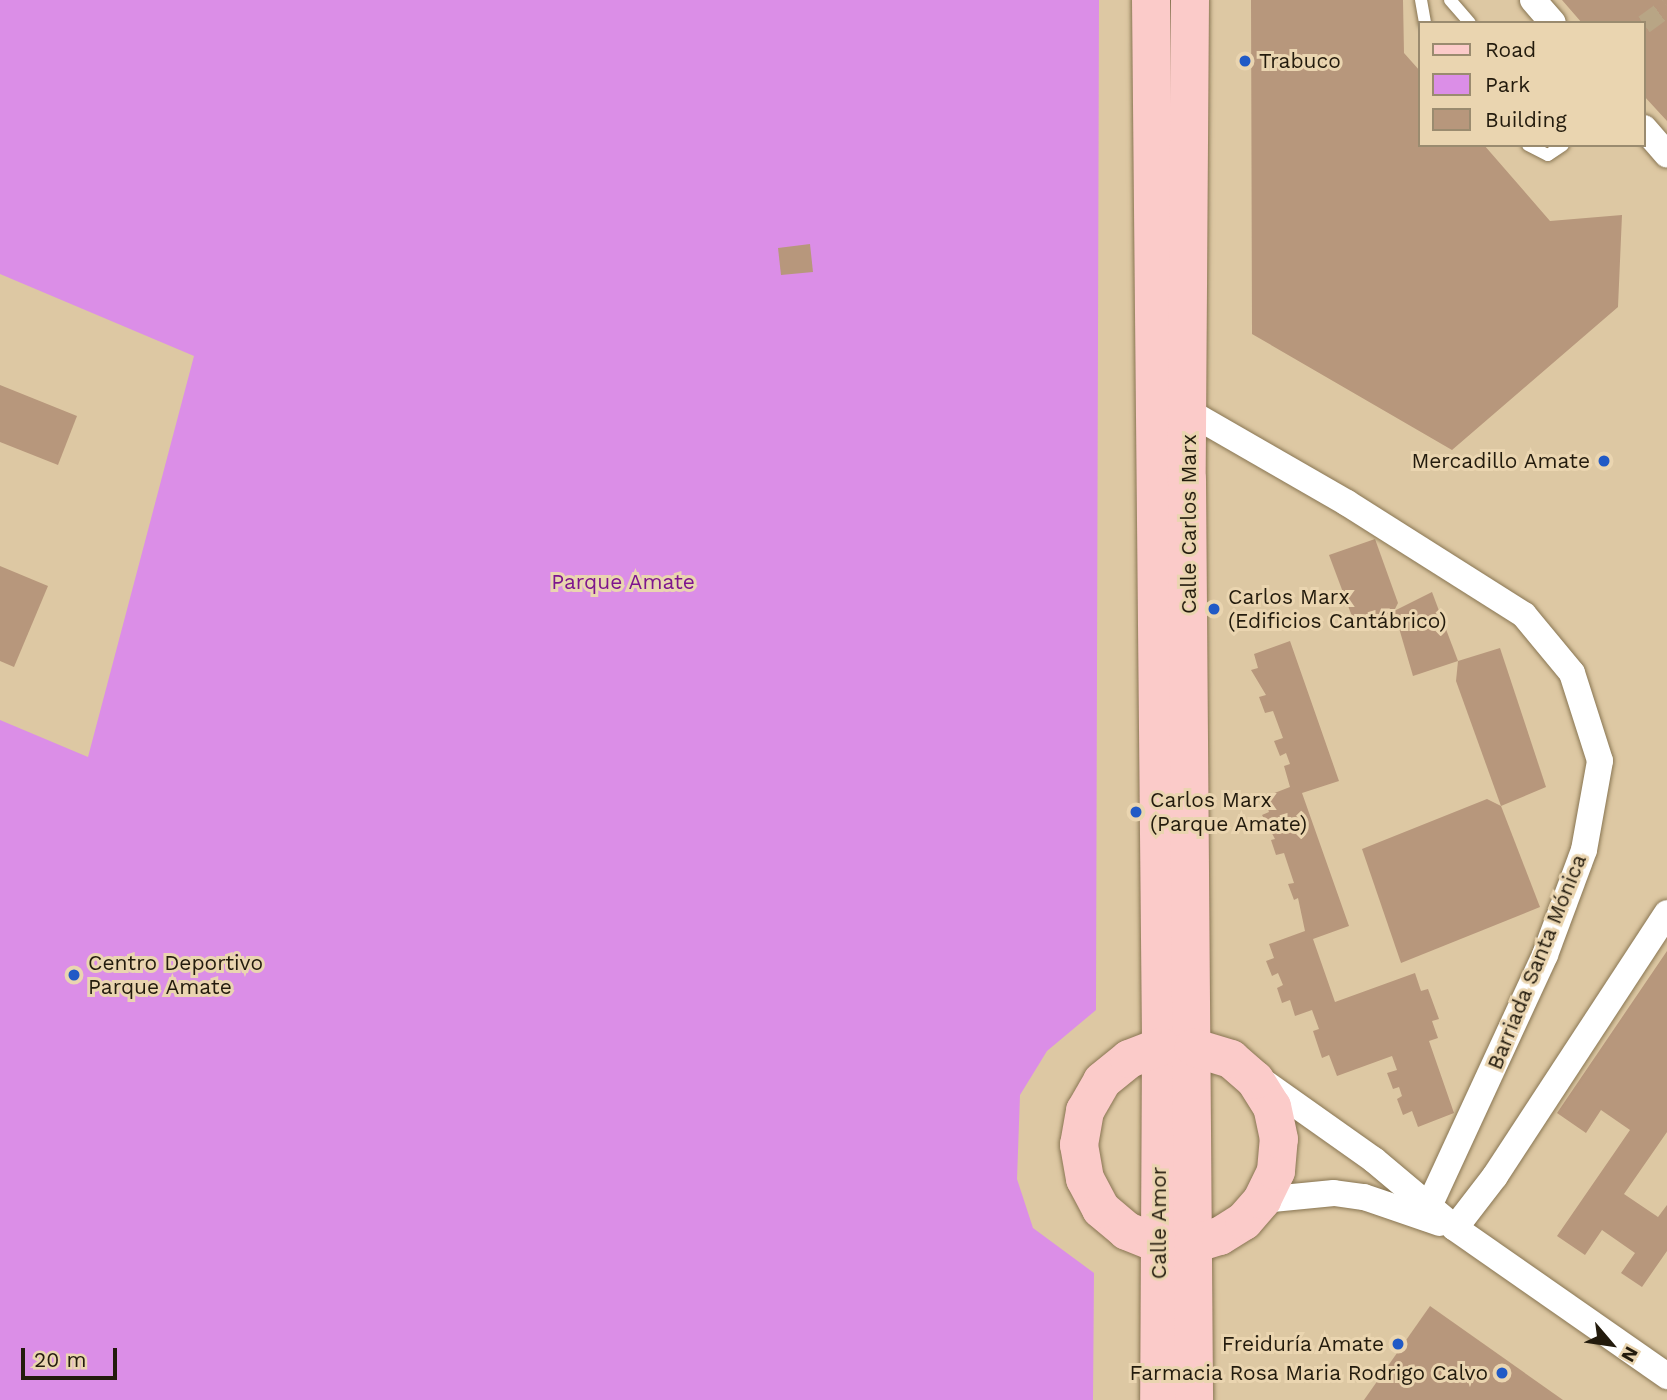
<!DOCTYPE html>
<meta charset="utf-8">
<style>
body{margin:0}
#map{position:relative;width:1667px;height:1400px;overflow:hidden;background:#ddc8a3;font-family:"Work Sans",sans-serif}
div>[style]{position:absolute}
.green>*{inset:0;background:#db8ee7}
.building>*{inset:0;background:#b7977c}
.pedestrian-tunnel>*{height:19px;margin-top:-9.5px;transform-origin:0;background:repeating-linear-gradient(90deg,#b8a585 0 19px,transparent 0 29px)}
.roads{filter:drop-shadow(0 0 2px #887552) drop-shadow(0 0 2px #887552)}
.service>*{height:12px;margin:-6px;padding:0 6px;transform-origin:6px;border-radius:6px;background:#fff}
.minor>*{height:26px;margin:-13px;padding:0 13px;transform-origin:13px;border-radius:13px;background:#fff}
.primary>*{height:38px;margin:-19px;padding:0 19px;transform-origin:19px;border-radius:19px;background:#fbcbc9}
.dots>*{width:19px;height:19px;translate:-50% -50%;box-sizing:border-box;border:4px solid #ead5b0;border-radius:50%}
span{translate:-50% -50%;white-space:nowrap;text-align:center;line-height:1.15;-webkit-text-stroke:6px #ead5b0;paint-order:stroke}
.poi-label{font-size:21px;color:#231b0d}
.left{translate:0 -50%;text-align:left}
.right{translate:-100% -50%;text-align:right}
.street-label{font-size:21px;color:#231b0d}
.park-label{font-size:21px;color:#7e158e}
.legend{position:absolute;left:1418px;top:21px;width:228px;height:126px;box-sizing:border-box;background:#ead5b0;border:2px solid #9a8b6f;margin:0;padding:9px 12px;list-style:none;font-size:21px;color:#231b0d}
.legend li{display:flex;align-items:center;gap:14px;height:35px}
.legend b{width:35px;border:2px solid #9a8b6f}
.north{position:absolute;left:1576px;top:1309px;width:70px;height:70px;-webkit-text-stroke:5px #ead5b0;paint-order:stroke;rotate:119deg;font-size:19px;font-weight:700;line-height:28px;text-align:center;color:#231b0d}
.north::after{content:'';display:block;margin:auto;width:24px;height:32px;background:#231b0d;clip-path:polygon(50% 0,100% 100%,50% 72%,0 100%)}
.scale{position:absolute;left:21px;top:1348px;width:96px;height:32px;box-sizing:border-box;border:4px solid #231b0d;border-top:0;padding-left:9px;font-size:21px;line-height:24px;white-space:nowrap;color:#231b0d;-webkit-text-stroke:5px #ead5b0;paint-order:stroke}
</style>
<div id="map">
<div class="green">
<div style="clip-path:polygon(0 0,1099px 0,1096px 1010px,1047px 1051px,1020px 1095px,1017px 1179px,1033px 1228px,1094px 1273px,1093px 1400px,0 1400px,0 720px,88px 757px,194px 356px,0 274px)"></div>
</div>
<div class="building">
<div style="clip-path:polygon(1251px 0,1403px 0,1404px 53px,1420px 71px,1420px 145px,1484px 145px,1550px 221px,1622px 215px,1618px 307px,1452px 450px,1252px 334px)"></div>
<div style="clip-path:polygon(1562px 0,1667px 0,1667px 121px,1644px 96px,1644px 23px,1582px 23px)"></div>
<div style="clip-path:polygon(810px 244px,813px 272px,781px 275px,778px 248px)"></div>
<div style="clip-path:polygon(0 385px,77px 416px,58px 465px,0 442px)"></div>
<div style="clip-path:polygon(1375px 539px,1398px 603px,1394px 611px,1356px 627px,1329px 555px)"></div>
<div style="clip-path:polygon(0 566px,48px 586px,14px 667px,0 661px)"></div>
<div style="clip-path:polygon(1432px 592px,1458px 661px,1413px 676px,1394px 611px)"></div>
<div style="clip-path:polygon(1290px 641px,1339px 781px,1302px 793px,1349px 926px,1313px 939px,1335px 1002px,1415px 973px,1421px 991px,1428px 989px,1439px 1019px,1432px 1021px,1438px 1038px,1429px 1041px,1454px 1113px,1418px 1127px,1412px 1111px,1403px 1115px,1397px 1099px,1402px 1096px,1399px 1087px,1393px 1089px,1387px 1073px,1397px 1070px,1392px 1056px,1337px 1076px,1329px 1055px,1322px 1058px,1313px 1031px,1319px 1029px,1312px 1010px,1295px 1016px,1290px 1000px,1282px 1003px,1277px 988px,1283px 985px,1278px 973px,1272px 976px,1266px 961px,1274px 958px,1269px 944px,1305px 931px,1298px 898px,1294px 900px,1288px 884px,1294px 883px,1284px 853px,1276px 855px,1271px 840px,1275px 839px,1262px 815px,1269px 812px,1264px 797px,1290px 787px,1284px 766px,1290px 764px,1286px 753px,1280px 756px,1274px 741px,1283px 738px,1273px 711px,1265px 713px,1259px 697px,1266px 695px,1251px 670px,1258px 668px,1254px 654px)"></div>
<div style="clip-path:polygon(1500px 648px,1546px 787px,1501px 806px,1456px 681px,1458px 661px)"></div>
<div style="clip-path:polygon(1487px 799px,1501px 806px,1540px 907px,1401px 963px,1362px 849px)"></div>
<div style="clip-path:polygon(1667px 951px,1667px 1132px,1624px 1194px,1658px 1217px,1667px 1205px,1667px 1251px,1642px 1287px,1621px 1273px,1635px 1253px,1602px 1230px,1585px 1255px,1557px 1236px,1630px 1130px,1601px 1110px,1586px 1133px,1557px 1113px)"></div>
<div style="clip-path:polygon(1430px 1306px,1563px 1400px,1364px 1400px)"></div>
</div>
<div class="pedestrian-tunnel">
<div style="left:1644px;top:24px;width:29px;rotate:-36deg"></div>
</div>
<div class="roads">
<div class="service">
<div style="left:1421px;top:0;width:23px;rotate:80deg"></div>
<div style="left:1450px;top:0;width:30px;rotate:49deg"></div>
<div style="left:1528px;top:145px;width:22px;rotate:27deg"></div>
<div style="left:1548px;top:155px;width:18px;rotate:-34deg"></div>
</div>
<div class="minor">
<div style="left:1533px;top:0;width:30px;rotate:49deg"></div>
<div style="left:1644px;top:128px;width:35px;rotate:49deg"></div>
<div style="left:1189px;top:412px;width:182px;rotate:29.9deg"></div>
<div style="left:1347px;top:503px;width:209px;rotate:32.3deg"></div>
<div style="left:1524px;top:615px;width:75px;rotate:50.4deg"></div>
<div style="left:1572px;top:673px;width:92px;rotate:72.3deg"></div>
<div style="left:1600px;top:761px;width:90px;rotate:100.2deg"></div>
<div style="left:1584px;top:850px;width:112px;rotate:110.4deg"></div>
<div style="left:1545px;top:955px;width:277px;rotate:114.8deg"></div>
<div style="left:1261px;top:1080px;width:138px;rotate:35.3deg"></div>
<div style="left:1374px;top:1160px;width:106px;rotate:40deg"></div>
<div style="left:1455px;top:1228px;width:259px;rotate:34.9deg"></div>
<div style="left:1262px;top:1200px;width:72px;rotate:-5.6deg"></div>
<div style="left:1334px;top:1193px;width:30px;rotate:8deg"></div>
<div style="left:1364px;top:1197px;width:80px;rotate:18.9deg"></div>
<div style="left:1455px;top:1228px;width:66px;rotate:-52.4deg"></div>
<div style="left:1495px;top:1176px;width:314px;rotate:-56.8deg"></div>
</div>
<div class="primary">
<div style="left:1151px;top:0;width:1047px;rotate:89.45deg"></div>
<div style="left:1161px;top:1047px;width:353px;rotate:90.3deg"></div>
<div style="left:1190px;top:0;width:479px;rotate:90.4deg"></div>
<div style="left:1187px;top:479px;width:921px;rotate:89.56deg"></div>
<div style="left:1159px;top:1244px;width:35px;rotate:-158deg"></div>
<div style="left:1127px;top:1231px;width:34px;rotate:-140deg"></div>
<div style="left:1101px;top:1209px;width:34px;rotate:-118deg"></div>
<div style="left:1085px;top:1179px;width:35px;rotate:-100deg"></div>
<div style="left:1079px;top:1145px;width:35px;rotate:-80deg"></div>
<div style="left:1085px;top:1111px;width:34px;rotate:-60deg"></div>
<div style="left:1102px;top:1081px;width:35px;rotate:-39deg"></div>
<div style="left:1129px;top:1059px;width:34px;rotate:-21deg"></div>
<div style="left:1193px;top:1244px;width:28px;rotate:-17deg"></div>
<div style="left:1220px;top:1236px;width:28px;rotate:-32deg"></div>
<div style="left:1244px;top:1221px;width:28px;rotate:-49deg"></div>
<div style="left:1262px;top:1200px;width:32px;rotate:-64deg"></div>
<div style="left:1276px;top:1171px;width:32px;rotate:-85deg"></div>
<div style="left:1279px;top:1139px;width:33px;rotate:-102deg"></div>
<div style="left:1272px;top:1107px;width:32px;rotate:-122deg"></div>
<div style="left:1255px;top:1080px;width:32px;rotate:-139deg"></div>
<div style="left:1231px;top:1059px;width:39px;rotate:-163deg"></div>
</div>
</div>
<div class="dots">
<div style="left:1245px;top:61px;background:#215ac6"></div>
<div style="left:1604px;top:461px;background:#215ac6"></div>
<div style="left:1214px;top:609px;background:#215ac6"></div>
<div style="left:1136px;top:812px;background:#215ac6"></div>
<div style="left:74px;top:975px;background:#215ac6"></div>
<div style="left:1398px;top:1344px;background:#215ac6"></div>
<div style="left:1502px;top:1373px;background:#215ac6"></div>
</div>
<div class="poi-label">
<span class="left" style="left:1259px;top:61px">Trabuco</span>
<span class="right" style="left:1590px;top:461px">Mercadillo Amate</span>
<span class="left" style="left:1228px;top:609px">Carlos Marx<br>(Edificios Cantábrico)</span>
<span class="left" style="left:1150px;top:812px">Carlos Marx<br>(Parque Amate)</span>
<span class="left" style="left:88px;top:975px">Centro Deportivo<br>Parque Amate</span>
<span class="right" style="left:1384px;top:1344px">Freiduría Amate</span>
<span class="right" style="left:1488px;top:1373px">Farmacia Rosa Maria Rodrigo Calvo</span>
</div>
<div class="street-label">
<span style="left:1189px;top:524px;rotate:-90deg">Calle Carlos Marx</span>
<span style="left:1537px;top:962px;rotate:-68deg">Barriada Santa Mónica</span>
<span style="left:1159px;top:1223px;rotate:-90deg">Calle Amor</span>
</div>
<div class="park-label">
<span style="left:623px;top:582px">Parque Amate</span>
</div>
<ul class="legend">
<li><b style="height:9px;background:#fbcbc9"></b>Road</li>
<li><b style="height:19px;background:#db8ee7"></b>Park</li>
<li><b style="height:19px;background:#b7977c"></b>Building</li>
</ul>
<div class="north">N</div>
<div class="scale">20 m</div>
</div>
